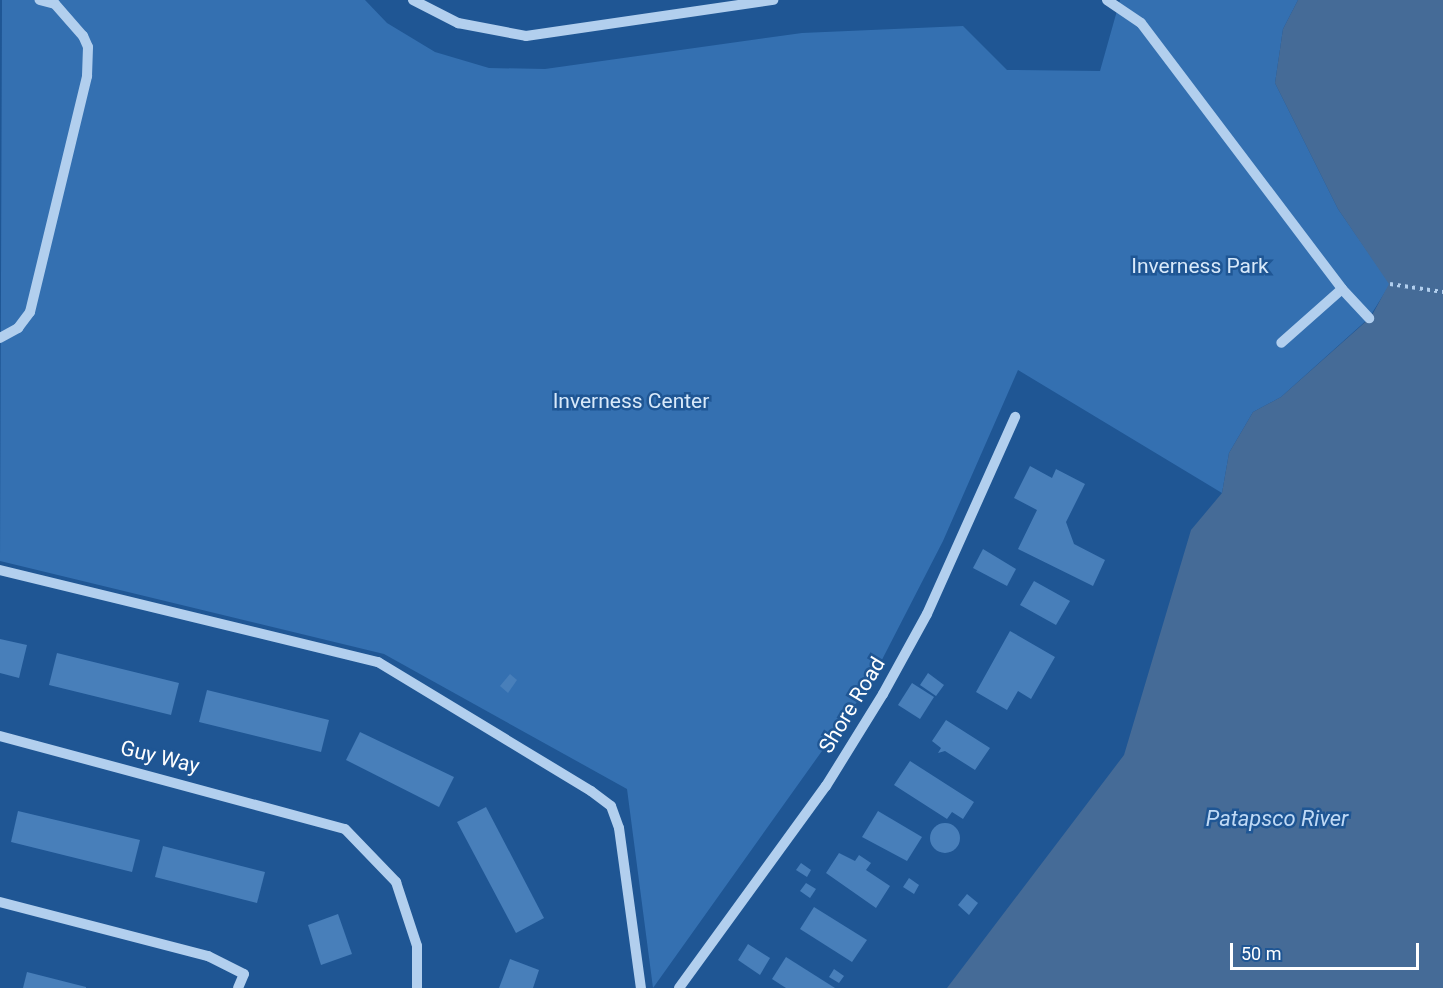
<!DOCTYPE html>
<style>
body{margin:0}
#map{position:relative;width:1443px;height:988px;overflow:hidden;background:#1f5694;font-family:Roboto,sans-serif}
div>[style]{position:absolute}
.green>*{inset:0;background:#3470b1}
.water>*{inset:0;background:#456b97}
.building>*{inset:0;background:#487fba}
.round{border-radius:50%}
.path>*{height:4px;margin-top:-2px;transform-origin:0;background:repeating-linear-gradient(90deg,#b2cfee 0 3px,transparent 0 7.5px)}
.minor>*{height:10px;margin:-5px;padding:0 5px;transform-origin:5px;border-radius:5px;background:#b2cfee}
span{translate:-50% -50%;white-space:nowrap;text-align:center;line-height:1.15;-webkit-text-stroke:5px #1f5694;paint-order:stroke}
.park-label{font-size:21px;color:#d8e9fa}
.street-label{font-size:21px;color:#fff}
.water-label{font-size:22px;color:#bfd9f5;font-style:italic}
.scale{position:absolute;left:1230px;top:943px;width:189px;height:27px;box-sizing:border-box;border:3px solid #fff;border-top:0;padding-left:8px;font-size:18px;line-height:21px;white-space:nowrap;color:#fff;-webkit-text-stroke:4px #1f5694;paint-order:stroke}
</style>
<div id="map">
<div class="green">
<div style="clip-path:polygon(2px 0,365px 0,387px 23px,435px 52px,489px 68px,545px 69px,802px 33px,963px 26px,1007px 70px,1100px 71px,1120px 0,1298px 0,1283px 29px,1275px 83px,1338px 209px,1390px 284px,1369px 318px,1281px 397px,1253px 412px,1229px 453px,1222px 493px,1018px 370px,943px 541px,869px 685px,653px 988px,627px 789px,384px 654px,0 561px)"></div>
</div>
<div class="water">
<div style="clip-path:polygon(1298px 0,1443px 0,1443px 988px,947px 988px,1124px 755px,1191px 530px,1222px 493px,1229px 453px,1253px 412px,1281px 397px,1371px 317px,1389px 284px,1338px 209px,1275px 83px,1283px 29px)"></div>
</div>
<div class="building">
<div style="clip-path:polygon(1030px 466px,1052px 478px,1056px 469px,1085px 484px,1066px 522px,1074px 544px,1105px 560px,1093px 586px,1018px 549px,1037px 510px,1014px 498px)"></div>
<div style="clip-path:polygon(983px 549px,1016px 569px,1007px 586px,973px 568px)"></div>
<div style="clip-path:polygon(1034px 581px,1070px 601px,1056px 625px,1020px 605px)"></div>
<div style="clip-path:polygon(1010px 631px,1055px 657px,1031px 699px,1018px 691px,1007px 710px,976px 692px)"></div>
<div style="clip-path:polygon(0 639px,27px 645px,19px 678px,0 673px)"></div>
<div style="clip-path:polygon(57px 653px,179px 683px,171px 715px,49px 685px)"></div>
<div style="clip-path:polygon(928px 673px,944px 685px,936px 696px,920px 685px)"></div>
<div style="clip-path:polygon(510px 674px,517px 680px,508px 693px,500px 686px)"></div>
<div style="clip-path:polygon(912px 683px,934px 697px,920px 719px,898px 705px)"></div>
<div style="clip-path:polygon(207px 690px,329px 720px,321px 752px,199px 722px)"></div>
<div style="clip-path:polygon(946px 720px,990px 748px,975px 770px,945px 751px,938px 753px,941px 748px,932px 741px)"></div>
<div style="clip-path:polygon(360px 732px,454px 777px,439px 807px,346px 760px)"></div>
<div style="clip-path:polygon(910px 761px,974px 802px,963px 819px,952px 812px,947px 819px,894px 785px)"></div>
<div style="clip-path:polygon(486px 807px,544px 918px,516px 933px,457px 822px)"></div>
<div style="clip-path:polygon(18px 811px,140px 840px,132px 872px,11px 842px)"></div>
<div style="clip-path:polygon(878px 811px,922px 837px,907px 861px,862px 837px)"></div>
<div class="round" style="left:930px;top:823px;width:30px;height:30px"></div>
<div style="clip-path:polygon(163px 846px,265px 872px,257px 903px,155px 877px)"></div>
<div style="clip-path:polygon(839px 853px,855px 861px,859px 855px,871px 863px,866px 870px,890px 886px,876px 908px,826px 873px)"></div>
<div style="clip-path:polygon(801px 863px,811px 870px,807px 877px,796px 870px)"></div>
<div style="clip-path:polygon(909px 878px,919px 885px,914px 894px,903px 887px)"></div>
<div style="clip-path:polygon(806px 883px,816px 889px,810px 898px,800px 891px)"></div>
<div style="clip-path:polygon(967px 894px,978px 903px,969px 915px,958px 905px)"></div>
<div style="clip-path:polygon(814px 907px,867px 940px,852px 962px,800px 929px)"></div>
<div style="clip-path:polygon(338px 914px,352px 954px,321px 965px,308px 925px)"></div>
<div style="clip-path:polygon(748px 944px,770px 958px,760px 975px,738px 960px)"></div>
<div style="clip-path:polygon(786px 957px,835px 988px,786px 988px,772px 979px)"></div>
<div style="clip-path:polygon(510px 959px,539px 970px,533px 988px,499px 988px)"></div>
<div style="clip-path:polygon(834px 969px,844px 976px,839px 983px,829px 977px)"></div>
<div style="clip-path:polygon(27px 972px,86px 987px,86px 988px,23px 988px)"></div>
</div>
<div class="path">
<div style="left:1390px;top:284px;width:54px;rotate:8.6deg"></div>
</div>
<div class="minor">
<div style="left:413px;top:0;width:51px;rotate:27.1deg"></div>
<div style="left:458px;top:23px;width:69px;rotate:10.8deg"></div>
<div style="left:526px;top:36px;width:250px;rotate:-8.3deg"></div>
<div style="left:1107px;top:0;width:41px;rotate:34.1deg"></div>
<div style="left:1141px;top:23px;width:333px;rotate:52.9deg"></div>
<div style="left:1342px;top:289px;width:81px;rotate:138.5deg"></div>
<div style="left:1342px;top:289px;width:40px;rotate:47deg"></div>
<div style="left:0;top:338px;width:21px;rotate:-29deg"></div>
<div style="left:18px;top:328px;width:20px;rotate:-53deg"></div>
<div style="left:30px;top:312px;width:243px;rotate:-76.4deg"></div>
<div style="left:87px;top:76px;width:29px;rotate:-88deg"></div>
<div style="left:88px;top:47px;width:12px;rotate:-114deg"></div>
<div style="left:83px;top:36px;width:43px;rotate:-131.2deg"></div>
<div style="left:55px;top:4px;width:16px;rotate:-165deg"></div>
<div style="left:0;top:570px;width:389px;rotate:13.7deg"></div>
<div style="left:378px;top:662px;width:249px;rotate:31.2deg"></div>
<div style="left:591px;top:791px;width:25px;rotate:37deg"></div>
<div style="left:611px;top:806px;width:23px;rotate:70deg"></div>
<div style="left:619px;top:828px;width:162px;rotate:82.2deg"></div>
<div style="left:0;top:736px;width:357px;rotate:15.1deg"></div>
<div style="left:345px;top:829px;width:74px;rotate:46.1deg"></div>
<div style="left:396px;top:882px;width:67px;rotate:71.8deg"></div>
<div style="left:417px;top:946px;width:42px;rotate:90deg"></div>
<div style="left:0;top:902px;width:215px;rotate:14.6deg"></div>
<div style="left:208px;top:956px;width:40px;rotate:26.6deg"></div>
<div style="left:244px;top:974px;width:15px;rotate:113deg"></div>
<div style="left:679px;top:988px;width:250px;rotate:-54deg"></div>
<div style="left:826px;top:786px;width:108px;rotate:-58.2deg"></div>
<div style="left:883px;top:694px;width:91px;rotate:-61.2deg"></div>
<div style="left:927px;top:614px;width:216px;rotate:-65.9deg"></div>
</div>
<div class="park-label">
<span style="left:1200px;top:266px">Inverness Park</span>
<span style="left:631px;top:401px">Inverness Center</span>
</div>
<div class="street-label">
<span style="left:852px;top:705px;rotate:-59deg">Shore Road</span>
<span style="left:160px;top:757px;rotate:14deg">Guy Way</span>
</div>
<div class="water-label">
<span style="left:1277px;top:819px">Patapsco River</span>
</div>
<div class="scale">50 m</div>
</div>
